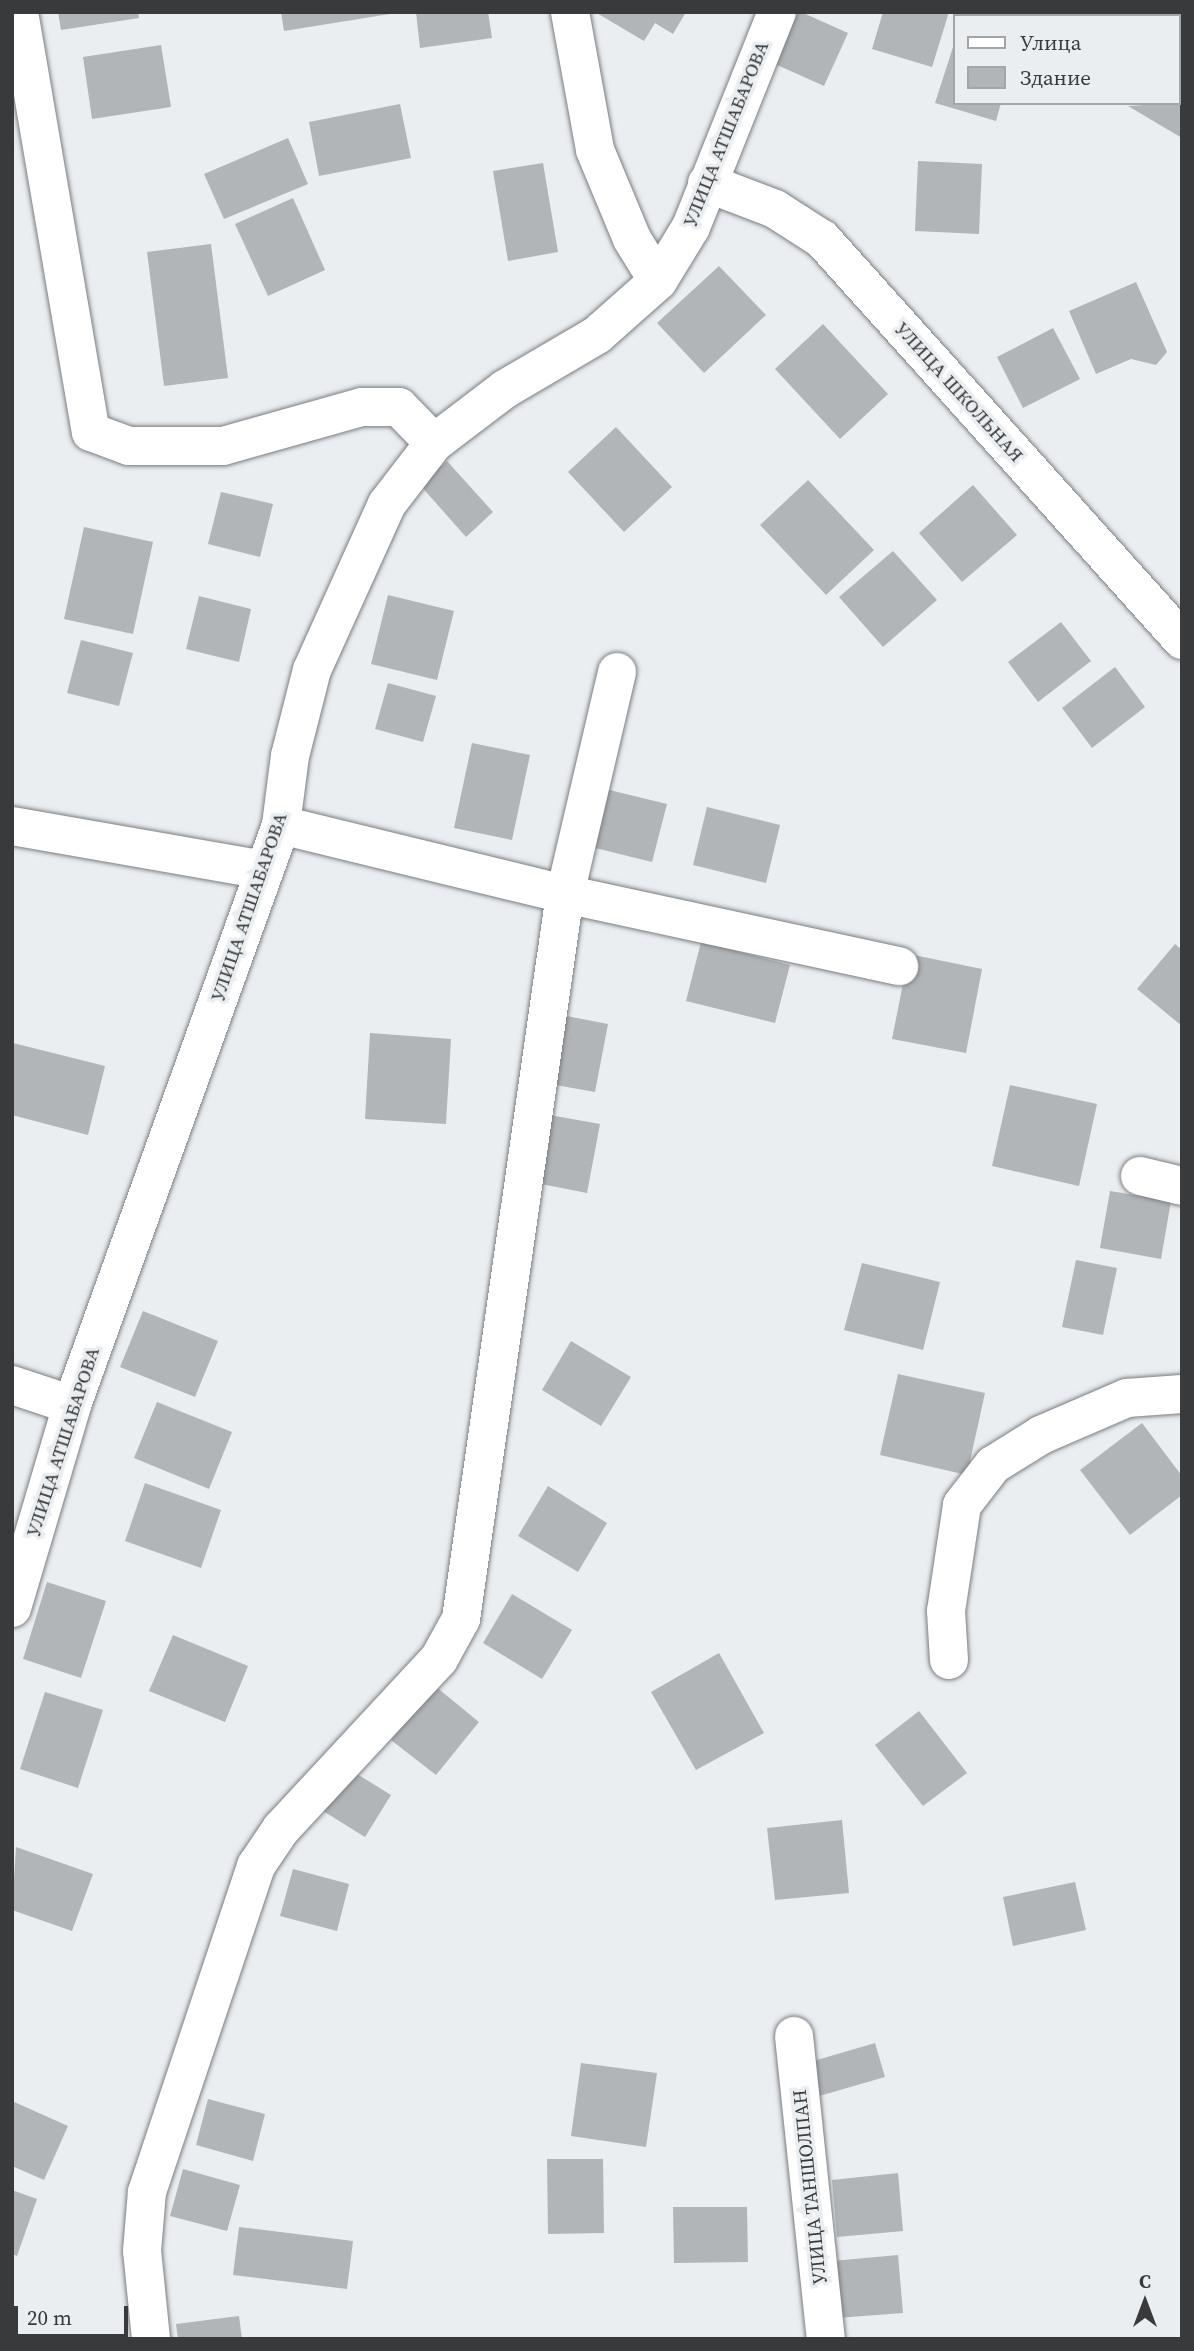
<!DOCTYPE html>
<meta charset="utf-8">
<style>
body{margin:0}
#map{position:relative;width:1194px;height:2351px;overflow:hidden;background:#eaeef1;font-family:"Source Serif 4",serif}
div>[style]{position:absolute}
.building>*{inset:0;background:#b2b5b8}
.roads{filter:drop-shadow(0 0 2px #7b7e81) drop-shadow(0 0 2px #7b7e81)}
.minor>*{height:38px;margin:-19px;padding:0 19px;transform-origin:19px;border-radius:19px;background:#fff}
span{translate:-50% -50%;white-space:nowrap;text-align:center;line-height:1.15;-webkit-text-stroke:7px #eaeef1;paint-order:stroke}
.street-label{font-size:19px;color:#393a3b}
.frame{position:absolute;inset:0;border:14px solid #393a3b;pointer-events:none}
.legend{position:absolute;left:953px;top:14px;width:228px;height:91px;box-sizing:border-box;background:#eaeef1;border:2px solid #a3a6a8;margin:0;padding:9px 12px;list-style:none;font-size:21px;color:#393a3b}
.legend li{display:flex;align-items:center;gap:14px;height:35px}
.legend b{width:35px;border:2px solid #a3a6a8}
.north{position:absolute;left:1110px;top:2267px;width:70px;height:70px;-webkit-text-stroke:5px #eaeef1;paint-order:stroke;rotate:0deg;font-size:19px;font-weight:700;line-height:28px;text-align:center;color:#393a3b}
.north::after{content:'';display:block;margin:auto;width:24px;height:32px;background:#393a3b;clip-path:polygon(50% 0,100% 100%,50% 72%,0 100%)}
.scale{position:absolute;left:14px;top:2306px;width:114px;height:32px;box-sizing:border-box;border:4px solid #393a3b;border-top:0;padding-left:9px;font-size:21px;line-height:24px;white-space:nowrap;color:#393a3b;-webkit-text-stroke:5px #eaeef1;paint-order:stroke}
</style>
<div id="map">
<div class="building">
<div style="clip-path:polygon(58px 12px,138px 12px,139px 18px,61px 30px)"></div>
<div style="clip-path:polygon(281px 12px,390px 12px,390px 14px,284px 31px)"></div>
<div style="clip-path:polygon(416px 12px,488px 12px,492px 38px,420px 48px)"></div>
<div style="clip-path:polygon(595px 12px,686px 12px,673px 34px,655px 23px,644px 41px)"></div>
<div style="clip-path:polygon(788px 12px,801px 12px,848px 33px,824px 86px,766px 60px)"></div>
<div style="clip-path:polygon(883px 12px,949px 12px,932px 67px,872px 49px)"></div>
<div style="clip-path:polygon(954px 44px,954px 103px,1001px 103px,996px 121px,935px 103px)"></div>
<div style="clip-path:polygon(161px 45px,171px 107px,92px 119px,83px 57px)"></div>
<div style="clip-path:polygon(1178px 68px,1182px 70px,1182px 138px,1128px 106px,1178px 103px)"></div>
<div style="clip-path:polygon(400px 104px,411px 158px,319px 176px,309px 122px)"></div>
<div style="clip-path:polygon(288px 138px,308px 184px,224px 219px,204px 174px)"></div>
<div style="clip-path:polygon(918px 161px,982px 164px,979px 234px,915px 231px)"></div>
<div style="clip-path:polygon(543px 163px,558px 252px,508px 261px,493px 171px)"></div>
<div style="clip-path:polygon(293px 198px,325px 270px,268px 296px,235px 224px)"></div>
<div style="clip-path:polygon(211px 244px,228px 378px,164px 386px,147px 252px)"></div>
<div style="clip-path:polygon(719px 266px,766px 315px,704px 373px,657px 323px)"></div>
<div style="clip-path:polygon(1136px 282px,1167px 352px,1156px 365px,1131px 359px,1096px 374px,1069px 311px)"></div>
<div style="clip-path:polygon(823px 324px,888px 394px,840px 439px,775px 369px)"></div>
<div style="clip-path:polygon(1053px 328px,1080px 379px,1023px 408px,997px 357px)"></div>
<div style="clip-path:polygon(616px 427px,672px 487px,624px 532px,568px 472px)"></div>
<div style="clip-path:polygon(447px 461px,493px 512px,466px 537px,420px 485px)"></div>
<div style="clip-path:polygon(808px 480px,874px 550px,826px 595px,760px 525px)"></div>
<div style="clip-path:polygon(973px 485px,1017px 535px,962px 582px,919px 533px)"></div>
<div style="clip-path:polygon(221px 492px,273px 504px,260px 557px,208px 544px)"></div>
<div style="clip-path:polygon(84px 527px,153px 542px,133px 634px,64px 619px)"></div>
<div style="clip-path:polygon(893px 551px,937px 600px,883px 647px,839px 597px)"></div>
<div style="clip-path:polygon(388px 595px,454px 611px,437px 680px,371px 664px)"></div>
<div style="clip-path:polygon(199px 596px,251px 609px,239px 662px,186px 649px)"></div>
<div style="clip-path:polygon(1061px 622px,1091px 661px,1038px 702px,1008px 662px)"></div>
<div style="clip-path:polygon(81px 640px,133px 653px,119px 706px,67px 693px)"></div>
<div style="clip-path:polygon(1115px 667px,1145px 707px,1092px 748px,1062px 708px)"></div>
<div style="clip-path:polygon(388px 683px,436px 696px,423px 742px,375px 729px)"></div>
<div style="clip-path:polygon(472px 743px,530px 755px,512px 840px,454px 828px)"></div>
<div style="clip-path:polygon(593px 786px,667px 804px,652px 862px,579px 844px)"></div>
<div style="clip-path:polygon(707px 807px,780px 825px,766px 883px,693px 865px)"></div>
<div style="clip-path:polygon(701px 942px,790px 965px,775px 1023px,686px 1001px)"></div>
<div style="clip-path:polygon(1175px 944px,1182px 950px,1182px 1026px,1137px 989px)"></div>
<div style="clip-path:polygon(909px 954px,982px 969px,966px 1053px,892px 1039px)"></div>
<div style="clip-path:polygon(551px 1013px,608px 1024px,595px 1092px,538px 1082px)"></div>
<div style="clip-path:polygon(370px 1033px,451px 1039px,446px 1124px,365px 1119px)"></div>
<div style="clip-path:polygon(13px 1043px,105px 1066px,88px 1135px,12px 1115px)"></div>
<div style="clip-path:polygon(1010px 1085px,1097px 1104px,1079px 1186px,992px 1166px)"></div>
<div style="clip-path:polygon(544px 1114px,600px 1124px,587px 1193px,531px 1182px)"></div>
<div style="clip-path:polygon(1110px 1191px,1171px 1201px,1161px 1259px,1100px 1248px)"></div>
<div style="clip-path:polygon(1076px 1260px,1117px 1268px,1103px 1335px,1062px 1327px)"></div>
<div style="clip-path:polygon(862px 1263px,940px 1282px,923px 1350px,844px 1330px)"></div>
<div style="clip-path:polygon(143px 1311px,218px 1341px,195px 1397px,120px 1367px)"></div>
<div style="clip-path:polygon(571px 1341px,631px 1377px,601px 1426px,542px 1390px)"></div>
<div style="clip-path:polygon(898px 1374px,985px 1393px,967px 1475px,880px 1455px)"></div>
<div style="clip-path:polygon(157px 1402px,232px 1432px,209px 1489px,134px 1458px)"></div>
<div style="clip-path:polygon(1142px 1423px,1182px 1476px,1182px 1495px,1130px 1535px,1080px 1470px)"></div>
<div style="clip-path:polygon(145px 1483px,221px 1510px,201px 1568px,125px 1541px)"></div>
<div style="clip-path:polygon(548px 1486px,607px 1523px,578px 1572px,518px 1536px)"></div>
<div style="clip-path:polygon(47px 1582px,106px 1601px,81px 1678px,23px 1659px)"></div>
<div style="clip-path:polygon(512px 1594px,572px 1630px,542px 1679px,483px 1643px)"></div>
<div style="clip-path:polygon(173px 1635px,248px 1666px,225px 1722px,149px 1691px)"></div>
<div style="clip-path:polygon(719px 1653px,764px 1733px,696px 1770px,651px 1692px)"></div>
<div style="clip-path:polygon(435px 1686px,479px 1722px,436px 1775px,391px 1740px)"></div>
<div style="clip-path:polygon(45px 1692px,103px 1710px,78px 1788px,20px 1769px)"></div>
<div style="clip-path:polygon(919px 1711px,967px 1773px,923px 1806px,875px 1745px)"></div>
<div style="clip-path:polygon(341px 1764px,391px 1795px,365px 1837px,315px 1806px)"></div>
<div style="clip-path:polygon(842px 1820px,849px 1893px,775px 1900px,767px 1828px)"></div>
<div style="clip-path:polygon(16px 1847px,93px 1874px,72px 1931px,12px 1910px)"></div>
<div style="clip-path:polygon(293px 1869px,349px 1884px,337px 1931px,280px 1916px)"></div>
<div style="clip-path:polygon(1075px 1882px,1086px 1930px,1013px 1946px,1003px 1897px)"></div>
<div style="clip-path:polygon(875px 2043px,885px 2077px,809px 2099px,800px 2065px)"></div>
<div style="clip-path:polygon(581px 2063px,657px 2073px,646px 2147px,571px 2136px)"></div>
<div style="clip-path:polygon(208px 2099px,265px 2114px,253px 2161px,196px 2145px)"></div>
<div style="clip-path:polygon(12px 2101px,68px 2126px,44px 2180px,12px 2166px)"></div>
<div style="clip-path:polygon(547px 2159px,603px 2159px,604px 2233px,548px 2234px)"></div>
<div style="clip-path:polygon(183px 2169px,240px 2185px,227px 2231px,170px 2216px)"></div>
<div style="clip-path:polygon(898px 2173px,903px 2231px,837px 2237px,832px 2180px)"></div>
<div style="clip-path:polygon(12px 2190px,37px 2199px,17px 2256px,12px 2254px)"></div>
<div style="clip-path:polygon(673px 2207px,747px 2207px,748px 2262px,674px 2263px)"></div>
<div style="clip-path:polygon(239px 2227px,353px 2241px,347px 2289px,233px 2275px)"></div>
<div style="clip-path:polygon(898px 2255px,903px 2313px,837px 2318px,832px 2261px)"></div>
<div style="clip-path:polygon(239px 2316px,242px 2339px,178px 2339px,176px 2324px)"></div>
</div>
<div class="roads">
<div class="minor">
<div style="left:19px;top:12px;width:426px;rotate:80.3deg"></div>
<div style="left:91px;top:432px;width:40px;rotate:20.2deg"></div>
<div style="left:129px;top:446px;width:94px"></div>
<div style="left:223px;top:446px;width:144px;rotate:-15.7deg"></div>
<div style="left:362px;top:407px;width:37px"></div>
<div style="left:399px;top:407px;width:50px;rotate:45.8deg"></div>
<div style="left:570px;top:12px;width:140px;rotate:79.7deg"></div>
<div style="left:595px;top:150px;width:96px;rotate:67.4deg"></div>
<div style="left:632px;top:239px;width:49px;rotate:58.2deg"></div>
<div style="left:1041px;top:12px;width:9px;rotate:27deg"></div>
<div style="left:707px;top:183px;width:73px;rotate:20.9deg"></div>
<div style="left:775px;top:209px;width:56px;rotate:32.6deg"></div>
<div style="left:822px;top:239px;width:539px;rotate:48.08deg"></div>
<div style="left:281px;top:825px;width:292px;rotate:13.7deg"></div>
<div style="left:565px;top:894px;width:342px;rotate:12.2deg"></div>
<div style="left:12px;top:826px;width:256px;rotate:9.9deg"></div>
<div style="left:1140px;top:1176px;width:43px;rotate:13.4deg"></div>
<div style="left:12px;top:1385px;width:63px;rotate:18.4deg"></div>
<div style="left:12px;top:1608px;width:212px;rotate:-73.5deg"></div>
<div style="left:72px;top:1405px;width:617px;rotate:-70.18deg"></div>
<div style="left:281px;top:825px;width:70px;rotate:-82.6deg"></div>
<div style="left:290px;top:756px;width:89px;rotate:-75.7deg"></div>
<div style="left:312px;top:670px;width:182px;rotate:-65.7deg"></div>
<div style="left:387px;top:504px;width:77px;rotate:-52.4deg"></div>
<div style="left:434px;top:443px;width:89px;rotate:-37.3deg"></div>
<div style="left:505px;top:389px;width:107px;rotate:-30.4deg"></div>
<div style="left:597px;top:335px;width:81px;rotate:-41.5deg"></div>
<div style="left:658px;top:281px;width:63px;rotate:-58.6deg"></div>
<div style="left:691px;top:227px;width:232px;rotate:-68.2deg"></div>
<div style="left:949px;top:1660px;width:49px;rotate:-93.5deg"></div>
<div style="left:946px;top:1611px;width:107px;rotate:-81.4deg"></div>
<div style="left:962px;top:1505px;width:51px;rotate:-52.2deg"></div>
<div style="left:993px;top:1465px;width:57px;rotate:-32deg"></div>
<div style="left:1041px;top:1435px;width:94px;rotate:-23.3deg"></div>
<div style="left:1127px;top:1398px;width:55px;rotate:-4.2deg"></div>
<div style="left:794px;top:2036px;width:305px;rotate:84deg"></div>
<div style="left:151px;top:2339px;width:88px;rotate:-95.8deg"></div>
<div style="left:142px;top:2251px;width:59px;rotate:-85.2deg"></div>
<div style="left:147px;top:2192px;width:344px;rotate:-71.5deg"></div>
<div style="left:256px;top:1866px;width:45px;rotate:-56deg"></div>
<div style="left:281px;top:1829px;width:232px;rotate:-47.1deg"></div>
<div style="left:439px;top:1659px;width:46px;rotate:-61.2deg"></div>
<div style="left:461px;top:1619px;width:732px;rotate:-81.84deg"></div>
<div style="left:565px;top:894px;width:228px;rotate:-76.8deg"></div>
</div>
</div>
<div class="street-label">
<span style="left:726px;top:134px;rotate:-68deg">УЛИЦА АТШАБАРОВА</span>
<span style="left:959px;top:392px;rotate:48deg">УЛИЦА ШКОЛЬНАЯ</span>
<span style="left:249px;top:907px;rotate:-71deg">УЛИЦА АТШАБАРОВА</span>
<span style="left:63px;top:1442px;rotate:-72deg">УЛИЦА АТШАБАРОВА</span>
<span style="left:810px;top:2187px;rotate:-96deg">УЛИЦА ТАНШОЛПАН</span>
</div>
<div class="frame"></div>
<ul class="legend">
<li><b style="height:9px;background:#fff"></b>Улица</li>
<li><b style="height:19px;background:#b2b5b8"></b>Здание</li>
</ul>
<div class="north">С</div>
<div class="scale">20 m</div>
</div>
